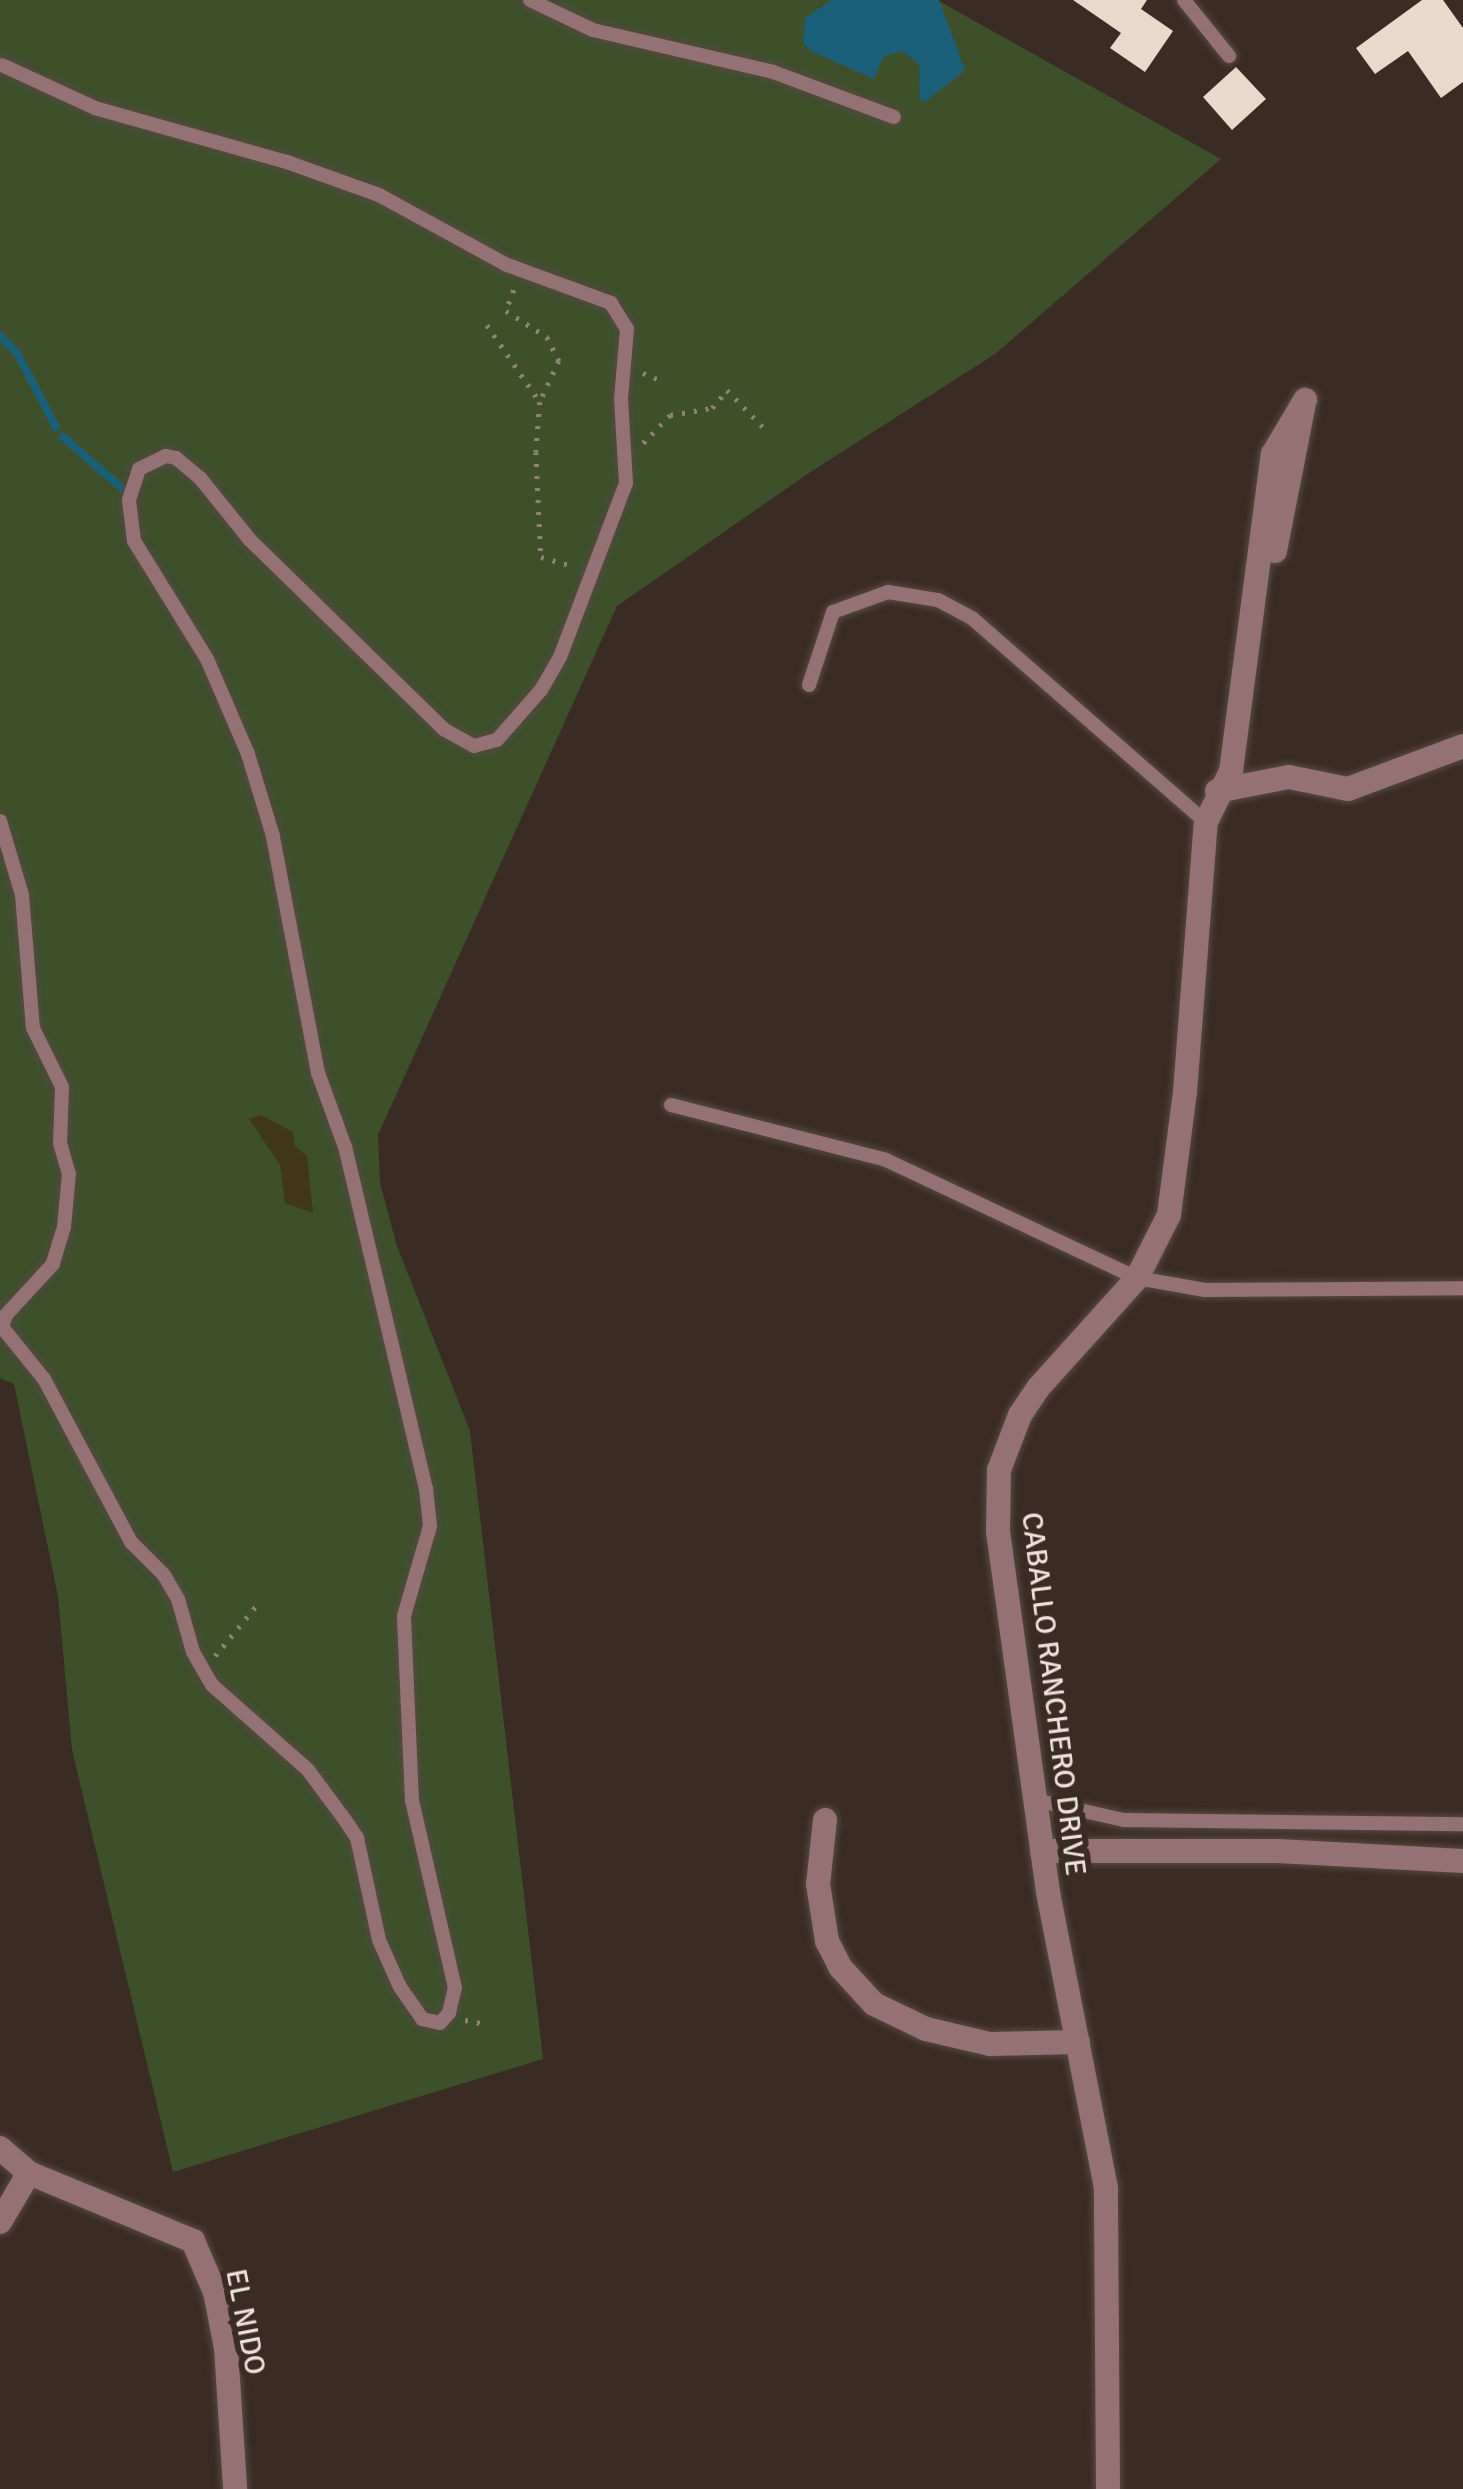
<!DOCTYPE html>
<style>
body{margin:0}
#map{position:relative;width:1463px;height:2489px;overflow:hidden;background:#3a2c22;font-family:Signika,sans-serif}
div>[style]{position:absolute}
.green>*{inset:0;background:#3d502a}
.sand>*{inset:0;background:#3f3717}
.water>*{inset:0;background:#1a5f78}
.stream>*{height:8px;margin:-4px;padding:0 4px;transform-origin:4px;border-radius:4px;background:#1a5f78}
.building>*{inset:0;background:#ead8cb}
.path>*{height:4.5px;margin-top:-2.25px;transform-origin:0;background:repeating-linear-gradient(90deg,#8e827a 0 3px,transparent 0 12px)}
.roads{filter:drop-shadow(0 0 3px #564940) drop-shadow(0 0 3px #564940)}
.lane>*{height:14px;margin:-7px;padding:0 7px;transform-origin:7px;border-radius:7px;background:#947274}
.street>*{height:24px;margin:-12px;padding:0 12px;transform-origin:12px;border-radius:12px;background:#947274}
span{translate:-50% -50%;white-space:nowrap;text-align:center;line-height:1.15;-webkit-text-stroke:12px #3a2c22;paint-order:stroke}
.street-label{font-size:30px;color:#ebe2dc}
</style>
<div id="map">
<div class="green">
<div style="clip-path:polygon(0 0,937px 0,1221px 159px,995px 354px,812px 471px,617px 606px,378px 1135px,380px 1183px,397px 1246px,470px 1431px,543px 2059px,173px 2172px,72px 1750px,58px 1596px,14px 1384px,0 1378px)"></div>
</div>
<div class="sand">
<div style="clip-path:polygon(261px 1115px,293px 1132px,295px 1146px,307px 1156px,313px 1213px,285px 1203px,280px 1165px,249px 1119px)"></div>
</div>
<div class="water">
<div style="clip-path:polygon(832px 0,939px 0,965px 70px,925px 102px,920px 100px,919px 64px,902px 51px,883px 57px,874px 79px,811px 51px,803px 43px,805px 18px)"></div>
</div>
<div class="stream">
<div style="left:0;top:336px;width:24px;rotate:45deg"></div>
<div style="left:17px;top:353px;width:84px;rotate:62.2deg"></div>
<div style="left:63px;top:437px;width:79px;rotate:40.9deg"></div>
</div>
<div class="building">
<div style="clip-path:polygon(1073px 0,1147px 0,1141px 9px,1173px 31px,1145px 72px,1110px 48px,1121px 33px)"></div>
<div style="clip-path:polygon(1422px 0,1443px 0,1463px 28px,1463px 82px,1441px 98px,1408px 51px,1375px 74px,1356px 48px)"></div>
<div style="clip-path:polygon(1236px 67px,1266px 99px,1232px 130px,1203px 97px)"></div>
</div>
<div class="path">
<div style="left:514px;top:290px;width:22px;rotate:111deg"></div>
<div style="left:506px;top:311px;width:49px;rotate:32.4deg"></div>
<div style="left:547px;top:337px;width:27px;rotate:63deg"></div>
<div style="left:559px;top:361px;width:45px;rotate:114.9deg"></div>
<div style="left:540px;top:402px;width:50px;rotate:94.6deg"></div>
<div style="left:536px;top:452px;width:105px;rotate:87.3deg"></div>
<div style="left:541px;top:557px;width:35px;rotate:16deg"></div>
<div style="left:487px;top:325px;width:93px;rotate:55.5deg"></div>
<div style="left:643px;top:373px;width:24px;rotate:22deg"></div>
<div style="left:643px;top:443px;width:39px;rotate:-46deg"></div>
<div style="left:670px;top:415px;width:43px;rotate:-9.5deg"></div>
<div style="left:712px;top:408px;width:23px;rotate:-50deg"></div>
<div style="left:727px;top:390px;width:54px;rotate:45.7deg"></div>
<div style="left:215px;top:1656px;width:65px;rotate:-50.6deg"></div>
<div style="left:465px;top:2020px;width:16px;rotate:11deg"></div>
</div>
<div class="roads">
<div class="lane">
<div style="left:530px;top:0;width:70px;rotate:25.5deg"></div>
<div style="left:593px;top:30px;width:185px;rotate:13.1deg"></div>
<div style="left:773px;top:72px;width:129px;rotate:20.4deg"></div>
<div style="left:1184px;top:0;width:72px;rotate:51.2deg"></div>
<div style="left:809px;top:685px;width:77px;rotate:-71.8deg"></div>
<div style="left:833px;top:612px;width:59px;rotate:-20deg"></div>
<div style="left:888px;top:592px;width:51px;rotate:9.1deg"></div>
<div style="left:938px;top:600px;width:40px;rotate:28deg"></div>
<div style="left:973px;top:619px;width:309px;rotate:41.1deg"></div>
<div style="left:0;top:821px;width:77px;rotate:73.4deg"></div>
<div style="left:22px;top:895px;width:133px;rotate:85.3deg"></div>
<div style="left:33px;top:1028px;width:66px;rotate:63.8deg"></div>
<div style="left:62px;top:1087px;width:56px;rotate:92deg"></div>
<div style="left:60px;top:1143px;width:32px;rotate:74deg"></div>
<div style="left:69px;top:1174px;width:53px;rotate:95.4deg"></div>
<div style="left:64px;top:1227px;width:39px;rotate:107deg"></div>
<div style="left:53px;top:1264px;width:69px;rotate:132.7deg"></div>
<div style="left:6px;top:1315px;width:13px;rotate:108deg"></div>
<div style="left:2px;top:1327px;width:67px;rotate:51.1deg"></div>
<div style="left:44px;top:1379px;width:185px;rotate:61.9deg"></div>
<div style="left:131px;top:1542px;width:47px;rotate:45deg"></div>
<div style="left:164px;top:1575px;width:28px;rotate:60deg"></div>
<div style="left:178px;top:1599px;width:55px;rotate:74.2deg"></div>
<div style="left:193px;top:1652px;width:38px;rotate:60deg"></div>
<div style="left:212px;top:1685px;width:128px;rotate:41.5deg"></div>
<div style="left:308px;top:1770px;width:62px;rotate:53.5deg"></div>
<div style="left:345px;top:1820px;width:22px;rotate:56deg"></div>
<div style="left:357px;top:1838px;width:104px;rotate:77.8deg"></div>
<div style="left:379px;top:1940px;width:51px;rotate:65.9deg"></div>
<div style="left:400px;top:1987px;width:39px;rotate:55deg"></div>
<div style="left:422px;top:2019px;width:18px;rotate:13deg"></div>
<div style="left:440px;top:2023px;width:13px;rotate:-48deg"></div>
<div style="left:449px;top:2013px;width:26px;rotate:-77deg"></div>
<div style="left:455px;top:1988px;width:192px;rotate:-102.9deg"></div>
<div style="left:412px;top:1801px;width:185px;rotate:-92.5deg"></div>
<div style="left:404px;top:1616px;width:94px;rotate:-73.9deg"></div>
<div style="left:430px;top:1526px;width:37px;rotate:-96deg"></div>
<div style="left:426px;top:1489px;width:351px;rotate:-103.3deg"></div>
<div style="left:345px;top:1147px;width:79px;rotate:-110deg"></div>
<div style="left:318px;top:1073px;width:241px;rotate:-100.8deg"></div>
<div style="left:273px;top:836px;width:86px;rotate:-107deg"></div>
<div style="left:248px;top:754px;width:103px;rotate:-113.3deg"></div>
<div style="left:207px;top:659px;width:139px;rotate:-121.7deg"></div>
<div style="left:134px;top:541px;width:41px;rotate:-97deg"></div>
<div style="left:129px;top:500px;width:33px;rotate:-72deg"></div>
<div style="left:139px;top:469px;width:30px;rotate:-26deg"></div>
<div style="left:166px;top:456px;width:10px;rotate:11deg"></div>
<div style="left:176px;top:458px;width:31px;rotate:40deg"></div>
<div style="left:200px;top:478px;width:80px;rotate:51.1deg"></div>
<div style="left:250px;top:540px;width:272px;rotate:44.3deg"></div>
<div style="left:445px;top:730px;width:33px;rotate:29deg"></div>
<div style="left:474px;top:746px;width:24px;rotate:-15deg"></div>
<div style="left:497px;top:740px;width:67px;rotate:-48.7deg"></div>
<div style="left:541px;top:690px;width:38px;rotate:-60deg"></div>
<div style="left:560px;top:657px;width:186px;rotate:-69.2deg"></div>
<div style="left:626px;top:483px;width:84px;rotate:-93.4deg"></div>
<div style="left:621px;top:399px;width:70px;rotate:-85.1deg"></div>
<div style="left:627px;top:329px;width:31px;rotate:-122deg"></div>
<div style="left:611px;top:303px;width:111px;rotate:-159.9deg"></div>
<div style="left:507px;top:265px;width:146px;rotate:-151.3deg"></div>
<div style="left:379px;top:195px;width:98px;rotate:-160.3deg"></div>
<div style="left:287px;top:162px;width:199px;rotate:-164.3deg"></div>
<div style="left:95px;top:108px;width:102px;rotate:-155.2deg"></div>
<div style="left:671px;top:1105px;width:222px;rotate:14.3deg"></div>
<div style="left:886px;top:1160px;width:277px;rotate:25.2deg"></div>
<div style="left:1137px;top:1278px;width:69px;rotate:10deg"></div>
<div style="left:1205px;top:1290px;width:258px;rotate:-0.4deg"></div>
<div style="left:1035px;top:1800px;width:91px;rotate:12.7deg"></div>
<div style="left:1124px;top:1820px;width:339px;rotate:0.7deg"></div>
</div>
<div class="street">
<div style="left:1275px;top:551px;width:146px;rotate:-78.9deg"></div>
<div style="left:1217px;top:791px;width:73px;rotate:-11deg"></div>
<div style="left:1289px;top:777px;width:60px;rotate:11.5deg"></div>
<div style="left:1348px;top:789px;width:123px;rotate:-20.5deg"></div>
<div style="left:825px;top:1820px;width:64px;rotate:96.2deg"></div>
<div style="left:818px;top:1884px;width:58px;rotate:81deg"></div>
<div style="left:827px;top:1941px;width:29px;rotate:63deg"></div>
<div style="left:840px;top:1967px;width:50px;rotate:47.4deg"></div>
<div style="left:874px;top:2004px;width:58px;rotate:25.7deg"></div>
<div style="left:926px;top:2029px;width:66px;rotate:13.2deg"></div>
<div style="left:990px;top:2044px;width:88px;rotate:-1.3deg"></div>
<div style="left:1042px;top:1851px;width:236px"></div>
<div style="left:1278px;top:1851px;width:185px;rotate:3.1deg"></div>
<div style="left:0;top:2148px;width:38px;rotate:41deg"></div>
<div style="left:29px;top:2173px;width:178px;rotate:22.5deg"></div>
<div style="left:193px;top:2241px;width:56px;rotate:66.7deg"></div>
<div style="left:215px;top:2292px;width:57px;rotate:78.9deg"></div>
<div style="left:226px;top:2348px;width:141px;rotate:86.3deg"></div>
<div style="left:0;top:2222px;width:57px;rotate:-59.4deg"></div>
<div style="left:1108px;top:2489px;width:301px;rotate:-90.4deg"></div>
<div style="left:1106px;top:2188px;width:302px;rotate:-101.1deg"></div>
<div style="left:1048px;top:1892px;width:363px;rotate:-97.9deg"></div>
<div style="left:998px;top:1532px;width:62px;rotate:-89.1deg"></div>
<div style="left:999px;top:1470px;width:59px;rotate:-69.1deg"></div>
<div style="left:1020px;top:1415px;width:34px;rotate:-56deg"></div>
<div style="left:1039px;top:1387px;width:147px;rotate:-48deg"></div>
<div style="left:1137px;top:1278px;width:71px;rotate:-63.1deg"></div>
<div style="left:1169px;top:1215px;width:124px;rotate:-82.6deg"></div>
<div style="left:1185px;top:1092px;width:271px;rotate:-85.6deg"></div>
<div style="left:1206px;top:822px;width:57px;rotate:-63.9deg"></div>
<div style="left:1231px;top:771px;width:320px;rotate:-82.5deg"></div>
<div style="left:1273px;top:454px;width:63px;rotate:-59.3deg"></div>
</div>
</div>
<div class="street-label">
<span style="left:1053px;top:1694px;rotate:83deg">CABALLO RANCHERO DRIVE</span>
<span style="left:245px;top:2322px;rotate:79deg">EL NIDO</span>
</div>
</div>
